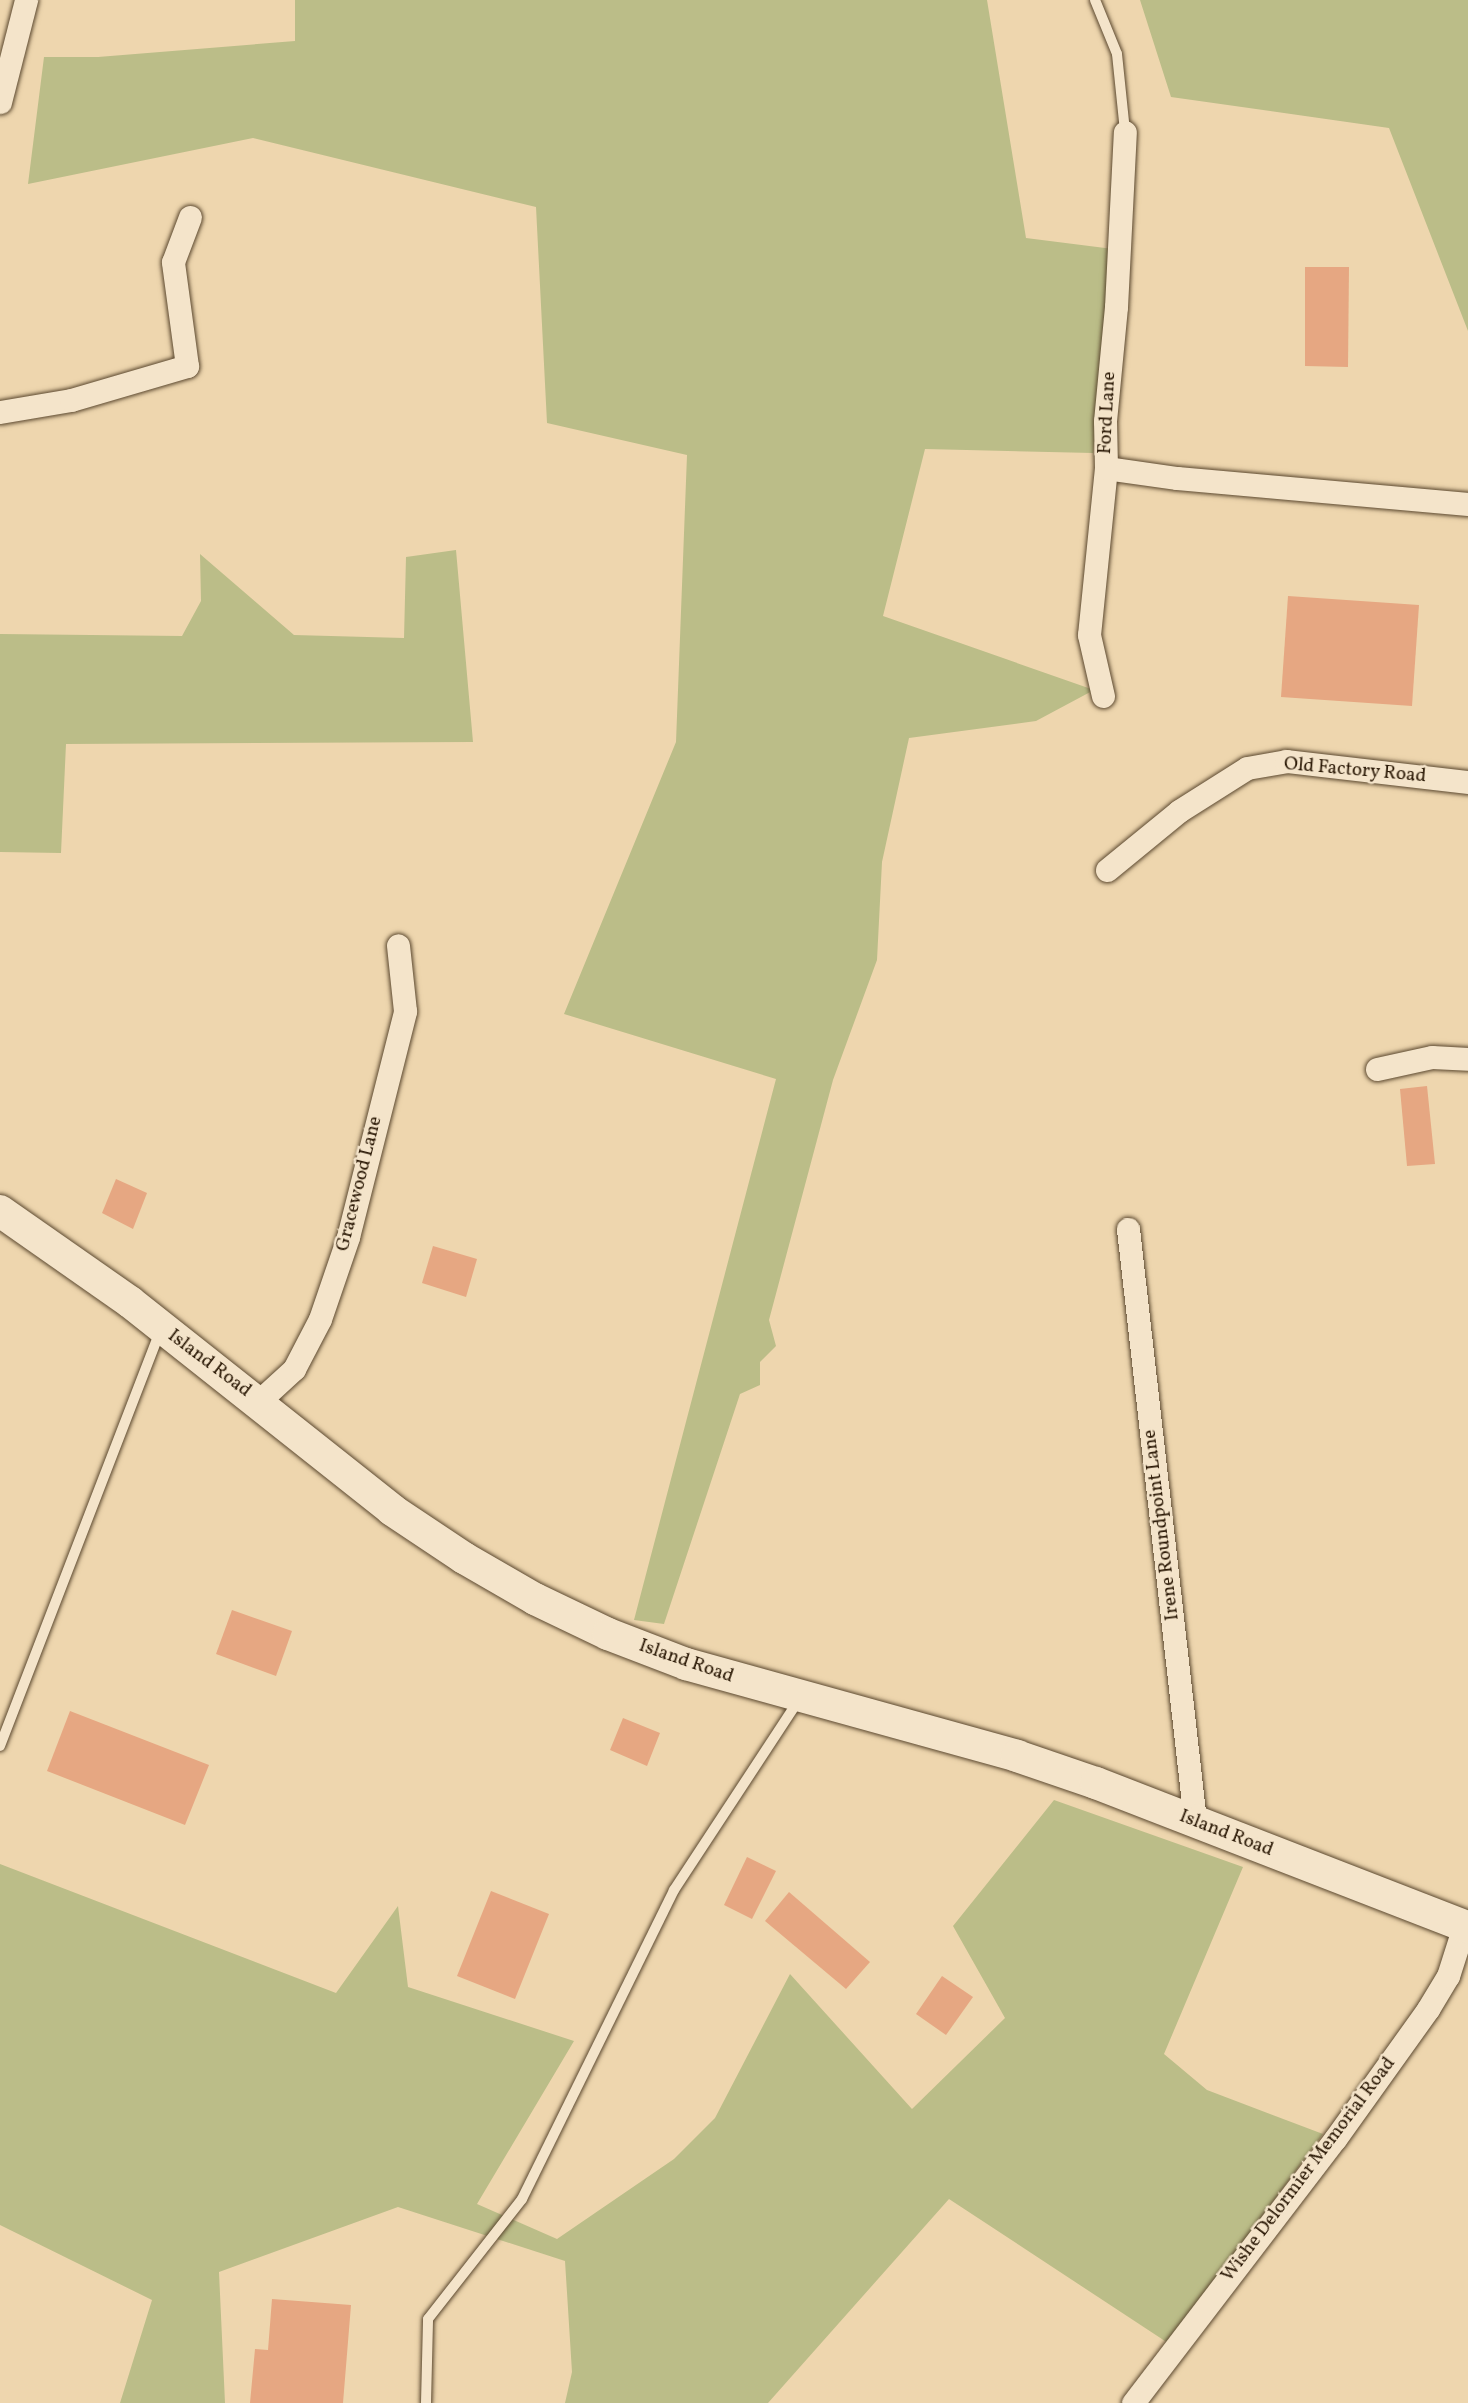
<!DOCTYPE html>
<style>
body{margin:0}
#map{position:relative;width:1468px;height:2403px;overflow:hidden;background:#eed6ae;font-family:Vollkorn,serif}
div>[style]{position:absolute}
.green>*{inset:0;background:#bbbd88}
.building>*{inset:0;background:#e6a782}
.roads{filter:drop-shadow(0 0 2px #5b482f) drop-shadow(0 0 2px #5b482f)}
.lane>*{height:10px;margin:-5px;padding:0 5px;transform-origin:5px;border-radius:5px;background:#f4e4ca}
.street>*{height:23px;margin:-11.5px;padding:0 11.5px;transform-origin:11.5px;border-radius:11.5px;background:#f4e4ca}
.secondary>*{height:32px;margin:-16px;padding:0 16px;transform-origin:16px;border-radius:16px;background:#f4e4ca}
span{translate:-50% -50%;white-space:nowrap;text-align:center;line-height:1.15;-webkit-text-stroke:5px #f4e4ca;paint-order:stroke}
.street-label{font-size:19px;color:#2a1805}
</style>
<div id="map">
<div class="green">
<div style="clip-path:polygon(295px 0,987px 0,1026px 238px,1113px 249px,1093px 453px,925px 449px,883px 616px,1094px 690px,1036px 721px,909px 738px,882px 862px,877px 960px,833px 1080px,769px 1320px,776px 1346px,760px 1362px,760px 1385px,740px 1394px,664px 1624px,634px 1620px,776px 1079px,564px 1014px,676px 742px,687px 455px,547px 423px,536px 207px,253px 138px,28px 184px,44px 57px,98px 57px,295px 41px)"></div>
<div style="clip-path:polygon(1140px 0,1468px 0,1468px 331px,1389px 128px,1171px 97px)"></div>
<div style="clip-path:polygon(456px 550px,473px 742px,66px 744px,61px 853px,0 852px,0 634px,182px 636px,201px 601px,200px 554px,294px 635px,404px 638px,406px 557px)"></div>
<div style="clip-path:polygon(1054px 1800px,1243px 1867px,1164px 2054px,1207px 2090px,1323px 2134px,1168px 2343px,949px 2199px,768px 2403px,565px 2403px,572px 2372px,565px 2261px,398px 2207px,219px 2272px,225px 2403px,120px 2403px,152px 2300px,0 2225px,0 1864px,336px 1993px,398px 1906px,408px 1987px,574px 2041px,477px 2204px,557px 2239px,674px 2159px,715px 2118px,790px 1974px,912px 2109px,1005px 2018px,953px 1926px)"></div>
</div>
<div class="building">
<div style="clip-path:polygon(1305px 267px,1349px 267px,1348px 367px,1305px 366px)"></div>
<div style="clip-path:polygon(1288px 596px,1419px 605px,1412px 706px,1281px 697px)"></div>
<div style="clip-path:polygon(1427px 1086px,1435px 1164px,1407px 1166px,1400px 1089px)"></div>
<div style="clip-path:polygon(116px 1179px,147px 1193px,133px 1229px,102px 1213px)"></div>
<div style="clip-path:polygon(433px 1246px,477px 1259px,466px 1297px,422px 1283px)"></div>
<div style="clip-path:polygon(232px 1610px,292px 1631px,276px 1676px,216px 1654px)"></div>
<div style="clip-path:polygon(70px 1711px,209px 1765px,185px 1825px,47px 1771px)"></div>
<div style="clip-path:polygon(623px 1718px,660px 1733px,647px 1766px,610px 1750px)"></div>
<div style="clip-path:polygon(747px 1857px,776px 1871px,752px 1919px,724px 1905px)"></div>
<div style="clip-path:polygon(491px 1891px,549px 1914px,515px 1999px,457px 1976px)"></div>
<div style="clip-path:polygon(789px 1892px,870px 1962px,846px 1989px,765px 1921px)"></div>
<div style="clip-path:polygon(942px 1976px,973px 1997px,946px 2035px,916px 2014px)"></div>
<div style="clip-path:polygon(272px 2299px,351px 2305px,343px 2403px,250px 2403px,255px 2349px,268px 2350px)"></div>
</div>
<div class="roads">
<div class="lane">
<div style="left:1095px;top:0;width:58px;rotate:67.8deg"></div>
<div style="left:1117px;top:54px;width:78px;rotate:84.1deg"></div>
<div style="left:0;top:1746px;width:445px;rotate:-68.9deg"></div>
<div style="left:426px;top:2403px;width:84px;rotate:-88.6deg"></div>
<div style="left:428px;top:2319px;width:152px;rotate:-51.9deg"></div>
<div style="left:522px;top:2199px;width:344px;rotate:-63.8deg"></div>
<div style="left:674px;top:1890px;width:227px;rotate:-56.7deg"></div>
</div>
<div class="street">
<div style="left:0;top:102px;width:105px;rotate:-75.7deg"></div>
<div style="left:0;top:412px;width:72px;rotate:-9.6deg"></div>
<div style="left:71px;top:400px;width:121px;rotate:-16.3deg"></div>
<div style="left:187px;top:366px;width:105px;rotate:-97.7deg"></div>
<div style="left:173px;top:262px;width:48px;rotate:-69.3deg"></div>
<div style="left:1106px;top:468px;width:72px;rotate:8deg"></div>
<div style="left:1177px;top:478px;width:292px;rotate:5.1deg"></div>
<div style="left:1103px;top:696px;width:63px;rotate:-102.9deg"></div>
<div style="left:1089px;top:635px;width:168px;rotate:-84.2deg"></div>
<div style="left:1106px;top:468px;width:47px;rotate:-91.2deg"></div>
<div style="left:1105px;top:421px;width:115px;rotate:-84.5deg"></div>
<div style="left:1116px;top:307px;width:175px;rotate:-87.1deg"></div>
<div style="left:1107px;top:870px;width:93px;rotate:-39.3deg"></div>
<div style="left:1179px;top:811px;width:80px;rotate:-32.3deg"></div>
<div style="left:1247px;top:768px;width:40px;rotate:-10deg"></div>
<div style="left:1286px;top:761px;width:183px;rotate:6.6deg"></div>
<div style="left:1377px;top:1069px;width:56px;rotate:-12.3deg"></div>
<div style="left:1432px;top:1057px;width:36px;rotate:3deg"></div>
<div style="left:1128px;top:1229px;width:596px;rotate:83.54deg"></div>
<div style="left:258px;top:1402px;width:49px;rotate:-42.5deg"></div>
<div style="left:294px;top:1369px;width:56px;rotate:-62.5deg"></div>
<div style="left:320px;top:1319px;width:87px;rotate:-71.1deg"></div>
<div style="left:348px;top:1237px;width:233px;rotate:-75.8deg"></div>
<div style="left:405px;top:1011px;width:66px;rotate:-96.1deg"></div>
<div style="left:1133px;top:2403px;width:332px;rotate:-52.6deg"></div>
<div style="left:1335px;top:2139px;width:160px;rotate:-54.4deg"></div>
<div style="left:1428px;top:2009px;width:39px;rotate:-59deg"></div>
<div style="left:1448px;top:1976px;width:52px;rotate:-72.3deg"></div>
</div>
<div class="secondary">
<div style="left:0;top:1211px;width:159px;rotate:35deg"></div>
<div style="left:130px;top:1302px;width:335px;rotate:38.4deg"></div>
<div style="left:392px;top:1510px;width:87px;rotate:33.7deg"></div>
<div style="left:464px;top:1558px;width:82px;rotate:30deg"></div>
<div style="left:535px;top:1599px;width:81px;rotate:25.6deg"></div>
<div style="left:608px;top:1634px;width:84px;rotate:21deg"></div>
<div style="left:686px;top:1664px;width:344px;rotate:15.5deg"></div>
<div style="left:1017px;top:1756px;width:83px;rotate:18.9deg"></div>
<div style="left:1096px;top:1783px;width:399px;rotate:21.2deg"></div>
</div>
</div>
<div class="street-label">
<span style="left:1108px;top:413px;rotate:-87deg">Ford Lane</span>
<span style="left:1355px;top:771px;rotate:5deg">Old Factory Road</span>
<span style="left:360px;top:1184px;rotate:-76deg">Gracewood Lane</span>
<span style="left:209px;top:1364px;rotate:37deg">Island Road</span>
<span style="left:1162px;top:1525px;rotate:-97deg">Irene Roundpoint Lane</span>
<span style="left:686px;top:1662px;rotate:19deg">Island Road</span>
<span style="left:1226px;top:1834px;rotate:21deg">Island Road</span>
<span style="left:1309px;top:2170px;rotate:-53deg">Wishe Delormier Memorial Road</span>
</div>
</div>
